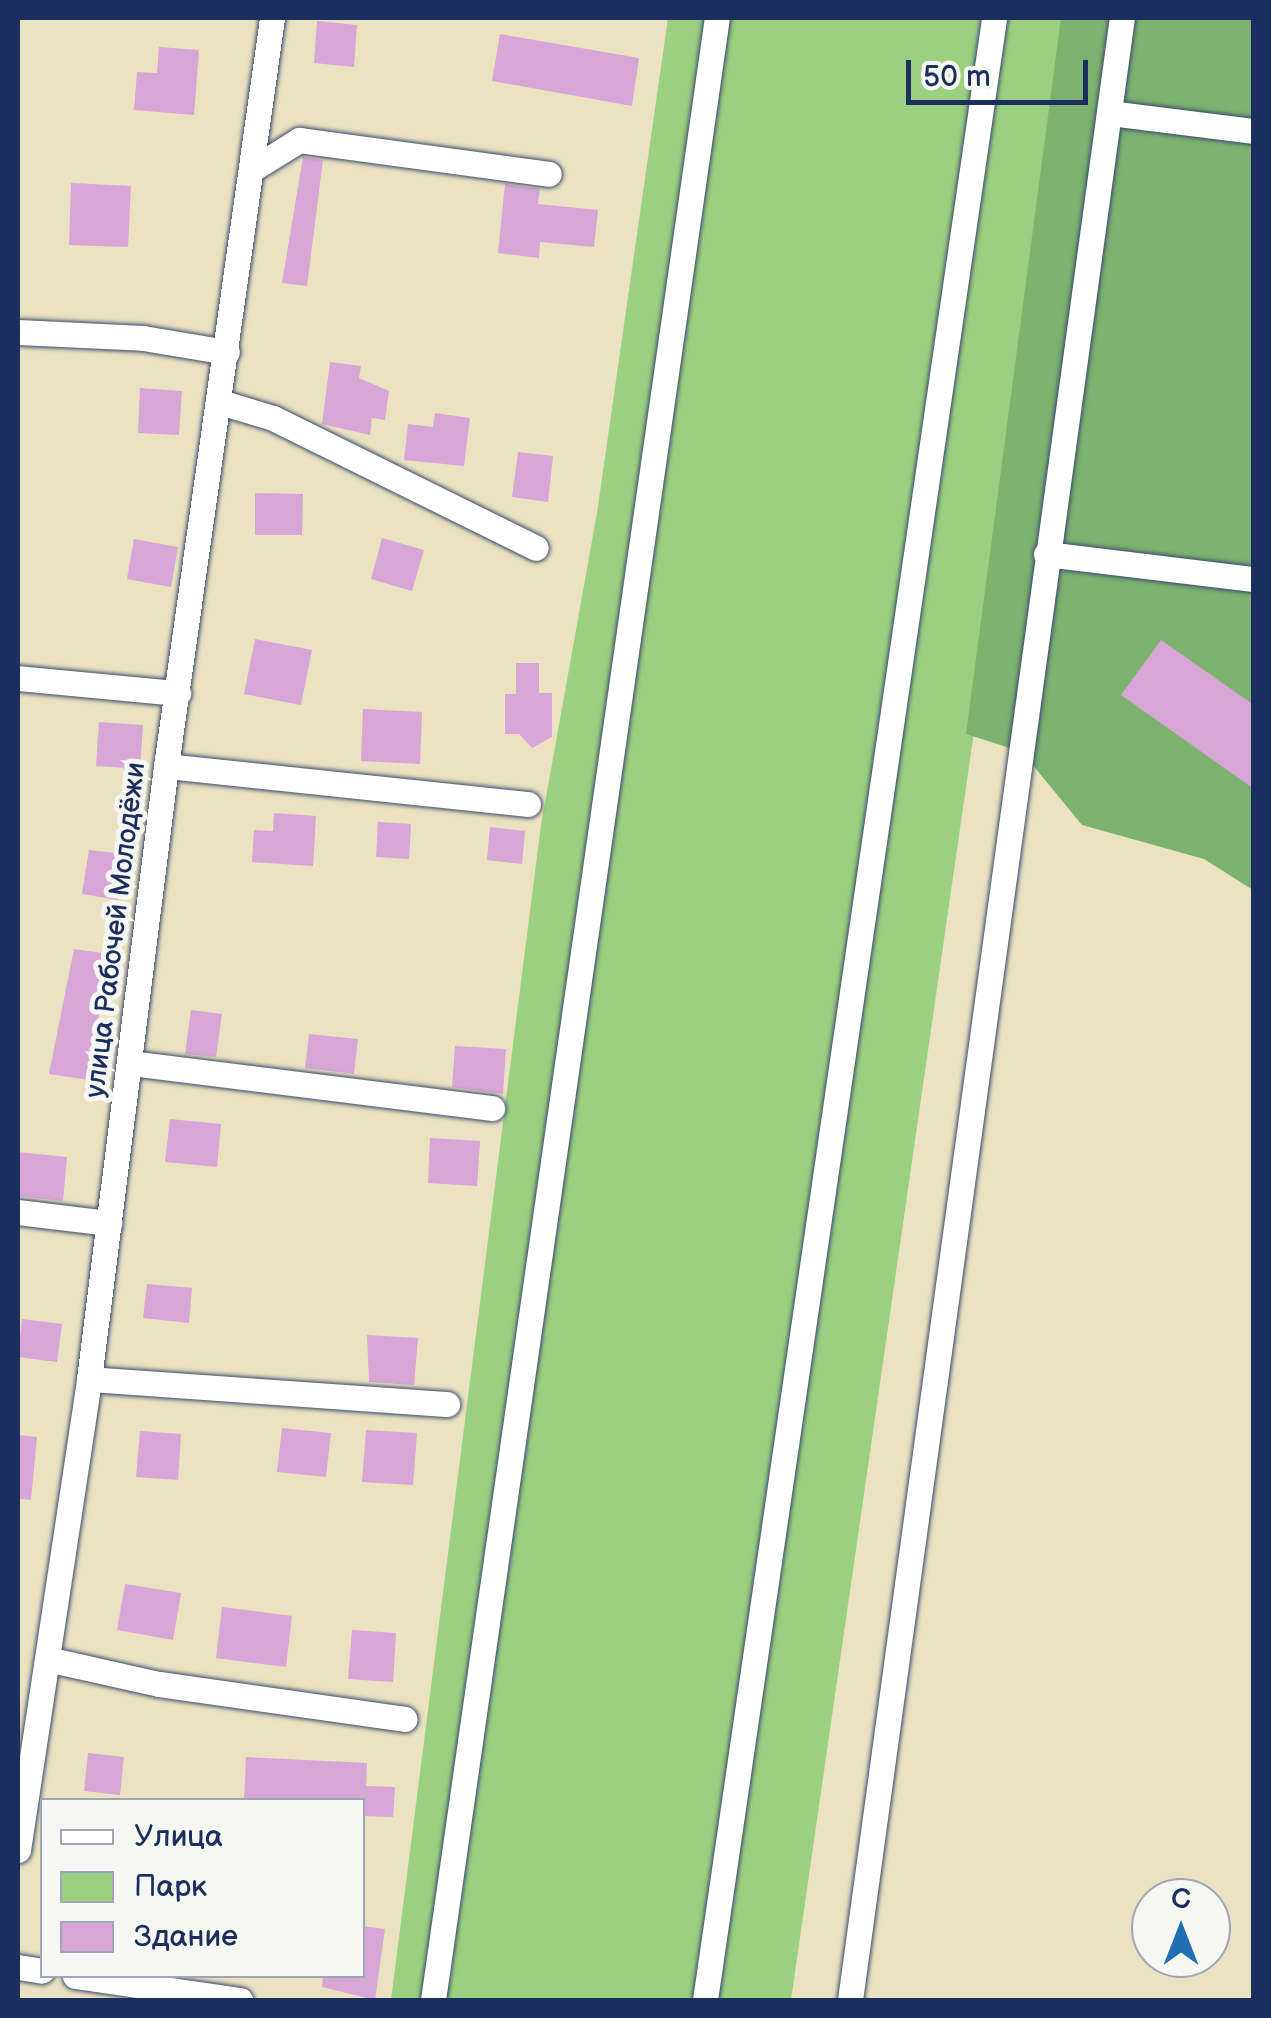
<!DOCTYPE html>
<meta charset="utf-8">
<style>
body{margin:0}
#map{position:relative;width:1271px;height:2018px;overflow:hidden;background:#eae2c1;font-family:"Balsamiq Sans",sans-serif}
div>[style]{position:absolute}
.green>*{inset:0;background:#9cd081}
.forest>*{inset:0;background:#7db26f}
.building>*{inset:0;background:#d7a6d7}
.roads{filter:drop-shadow(0 0 2px #3a4a6d) drop-shadow(0 0 2px #3a4a6d)}
.minor>*{height:25px;margin:-12.5px;padding:0 12.5px;transform-origin:12.5px;border-radius:12.5px;background:#fff}
span{translate:-50% -50%;white-space:nowrap;text-align:center;line-height:1.15;-webkit-text-stroke:10px #f6f6f2;paint-order:stroke}
.street-label{font-size:28px;color:#1b2f5e}
.frame{position:absolute;inset:0;border:20px solid #1b2f5e;pointer-events:none}
.legend{position:absolute;left:40px;top:1798px;width:325px;height:180px;box-sizing:border-box;background:#f6f6f2;border:2px solid #9ea6b7;margin:0;padding:12px 18px;list-style:none;font-size:30px;color:#1b2f5e}
.legend li{display:flex;align-items:center;gap:20px;height:50px}
.legend b{width:50px;border:2px solid #9ea6b7}
.north{position:absolute;left:1131px;top:1878px;width:100px;height:100px;box-sizing:border-box;background:#f6f6f2;border:2px solid #9ea6b7;border-radius:50%;rotate:0deg;font-size:28px;font-weight:700;line-height:40px;text-align:center;color:#1b2f5e}
.north::after{content:'';display:block;margin:auto;width:35px;height:45px;background:#1f6fb2;clip-path:polygon(50% 0,100% 100%,50% 72%,0 100%)}
.scale{position:absolute;left:906px;top:60px;width:182px;height:45px;box-sizing:border-box;border:5px solid #1b2f5e;border-top:0;padding-left:12px;font-size:30px;line-height:35px;white-space:nowrap;color:#1b2f5e;-webkit-text-stroke:8px #f6f6f2;paint-order:stroke}
</style>
<div id="map">
<div class="green">
<div style="clip-path:polygon(668px 18px,1077px 18px,791px 2000px,391px 2000px,541px 825px,597px 513px)"></div>
</div>
<div class="forest">
<div style="clip-path:polygon(1061px 18px,1253px 18px,1253px 890px,1204px 859px,1082px 825px,1022px 752px,966px 734px)"></div>
</div>
<div class="building">
<div style="clip-path:polygon(317px 21px,357px 25px,354px 67px,314px 63px)"></div>
<div style="clip-path:polygon(500px 34px,639px 58px,632px 106px,492px 81px)"></div>
<div style="clip-path:polygon(159px 47px,199px 50px,194px 115px,134px 110px,137px 72px,157px 73px)"></div>
<div style="clip-path:polygon(303px 157px,323px 160px,307px 286px,282px 283px)"></div>
<div style="clip-path:polygon(71px 183px,131px 186px,128px 247px,69px 245px)"></div>
<div style="clip-path:polygon(505px 184px,540px 189px,538px 204px,598px 210px,594px 247px,540px 242px,539px 258px,498px 253px)"></div>
<div style="clip-path:polygon(330px 362px,361px 366px,359px 378px,389px 391px,385px 420px,372px 418px,370px 435px,322px 424px)"></div>
<div style="clip-path:polygon(140px 388px,182px 391px,179px 435px,138px 433px)"></div>
<div style="clip-path:polygon(435px 413px,470px 418px,464px 466px,404px 460px,408px 424px,433px 427px)"></div>
<div style="clip-path:polygon(518px 452px,553px 456px,548px 502px,512px 497px)"></div>
<div style="clip-path:polygon(255px 493px,303px 494px,302px 535px,255px 535px)"></div>
<div style="clip-path:polygon(382px 538px,424px 550px,412px 591px,371px 579px)"></div>
<div style="clip-path:polygon(134px 539px,178px 547px,171px 587px,127px 579px)"></div>
<div style="clip-path:polygon(255px 639px,312px 650px,301px 705px,244px 694px)"></div>
<div style="clip-path:polygon(1161px 640px,1254px 705px,1254px 789px,1121px 695px)"></div>
<div style="clip-path:polygon(516px 663px,539px 663px,539px 693px,552px 693px,552px 737px,532px 748px,519px 734px,505px 734px,505px 694px,516px 694px)"></div>
<div style="clip-path:polygon(363px 709px,422px 712px,420px 764px,361px 761px)"></div>
<div style="clip-path:polygon(99px 722px,143px 725px,140px 769px,96px 766px)"></div>
<div style="clip-path:polygon(274px 813px,316px 816px,313px 866px,252px 862px,254px 830px,273px 831px)"></div>
<div style="clip-path:polygon(378px 822px,411px 824px,409px 859px,376px 857px)"></div>
<div style="clip-path:polygon(490px 827px,525px 831px,522px 864px,487px 860px)"></div>
<div style="clip-path:polygon(89px 850px,124px 854px,118px 900px,82px 894px)"></div>
<div style="clip-path:polygon(74px 949px,109px 954px,88px 1080px,49px 1074px)"></div>
<div style="clip-path:polygon(191px 1010px,222px 1014px,216px 1057px,185px 1054px)"></div>
<div style="clip-path:polygon(309px 1034px,358px 1039px,354px 1074px,305px 1068px)"></div>
<div style="clip-path:polygon(455px 1046px,506px 1049px,503px 1094px,452px 1087px)"></div>
<div style="clip-path:polygon(170px 1119px,221px 1124px,217px 1167px,165px 1162px)"></div>
<div style="clip-path:polygon(430px 1138px,480px 1141px,477px 1186px,428px 1183px)"></div>
<div style="clip-path:polygon(18px 1152px,67px 1157px,63px 1201px,18px 1196px)"></div>
<div style="clip-path:polygon(147px 1284px,192px 1288px,189px 1323px,143px 1318px)"></div>
<div style="clip-path:polygon(22px 1319px,62px 1324px,57px 1362px,18px 1357px)"></div>
<div style="clip-path:polygon(367px 1335px,418px 1338px,414px 1385px,369px 1382px)"></div>
<div style="clip-path:polygon(282px 1428px,331px 1433px,326px 1477px,277px 1472px)"></div>
<div style="clip-path:polygon(366px 1430px,417px 1433px,413px 1485px,362px 1482px)"></div>
<div style="clip-path:polygon(140px 1431px,181px 1434px,178px 1480px,136px 1477px)"></div>
<div style="clip-path:polygon(18px 1435px,37px 1437px,31px 1500px,18px 1499px)"></div>
<div style="clip-path:polygon(125px 1584px,181px 1593px,173px 1640px,117px 1630px)"></div>
<div style="clip-path:polygon(222px 1607px,292px 1616px,286px 1667px,216px 1658px)"></div>
<div style="clip-path:polygon(352px 1630px,396px 1633px,393px 1682px,348px 1679px)"></div>
<div style="clip-path:polygon(88px 1753px,124px 1757px,120px 1795px,84px 1791px)"></div>
<div style="clip-path:polygon(246px 1757px,367px 1763px,366px 1786px,395px 1787px,393px 1817px,362px 1816px,362px 1800px,244px 1800px)"></div>
<div style="clip-path:polygon(362px 1926px,385px 1929px,375px 2000px,322px 1987px,323px 1976px,362px 1976px)"></div>
</div>
<div class="roads">
<div class="minor">
<div style="left:1109px;top:113px;width:146px;rotate:7.1deg"></div>
<div style="left:251px;top:170px;width:57px;rotate:-32deg"></div>
<div style="left:299px;top:140px;width:252px;rotate:7.7deg"></div>
<div style="left:18px;top:332px;width:125px;rotate:2.7deg"></div>
<div style="left:143px;top:338px;width:85px;rotate:9.5deg"></div>
<div style="left:220px;top:402px;width:55px;rotate:16.8deg"></div>
<div style="left:273px;top:418px;width:293px;rotate:26.3deg"></div>
<div style="left:1046px;top:554px;width:209px;rotate:6.9deg"></div>
<div style="left:18px;top:678px;width:161px;rotate:5.4deg"></div>
<div style="left:166px;top:766px;width:364px;rotate:6deg"></div>
<div style="left:130px;top:1063px;width:365px;rotate:7.1deg"></div>
<div style="left:18px;top:1212px;width:92px;rotate:6.9deg"></div>
<div style="left:89px;top:1379px;width:359px;rotate:4deg"></div>
<div style="left:47px;top:1659px;width:115px;rotate:12.6deg"></div>
<div style="left:159px;top:1684px;width:248px;rotate:8.1deg"></div>
<div style="left:18px;top:1850px;width:476px;rotate:-81.4deg"></div>
<div style="left:89px;top:1379px;width:618px;rotate:-82.84deg"></div>
<div style="left:166px;top:766px;width:755px;rotate:-81.93deg"></div>
<div style="left:18px;top:1967px;width:24px;rotate:9deg"></div>
<div style="left:75px;top:1976px;width:167px;rotate:8.3deg"></div>
<div style="left:433px;top:2000px;width:2002px;rotate:-81.85deg"></div>
<div style="left:705px;top:2000px;width:2003px;rotate:-81.7deg"></div>
<div style="left:850px;top:2000px;width:2001px;rotate:-82.19deg"></div>
</div>
</div>
<div class="street-label">
<span style="left:116px;top:930px;rotate:-83deg">улица Рабочей Молодёжи</span>
</div>
<div class="frame"></div>
<ul class="legend">
<li><b style="height:12px;background:#fff"></b>Улица</li>
<li><b style="height:28px;background:#9cd081"></b>Парк</li>
<li><b style="height:28px;background:#d7a6d7"></b>Здание</li>
</ul>
<div class="north">С</div>
<div class="scale">50 m</div>
</div>
